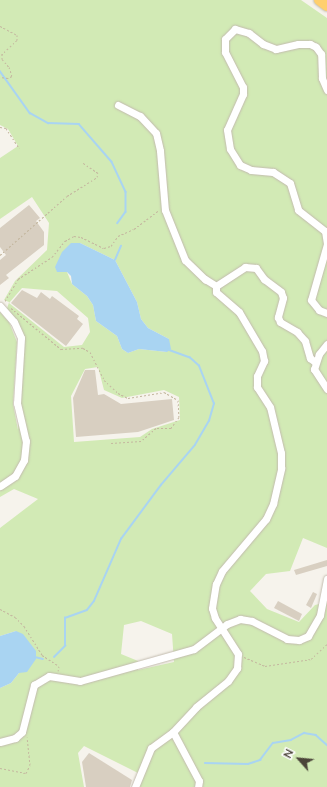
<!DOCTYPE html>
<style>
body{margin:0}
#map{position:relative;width:327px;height:787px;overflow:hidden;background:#f6f3ec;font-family:Lato,sans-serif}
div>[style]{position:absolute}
.green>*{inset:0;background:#d2eab5}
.water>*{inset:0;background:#a9d4f2}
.stream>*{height:1.5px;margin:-0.75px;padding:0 0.75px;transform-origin:0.75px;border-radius:0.75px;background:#a9d4f2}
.building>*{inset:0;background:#d8cfc1}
.path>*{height:1px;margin-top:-0.5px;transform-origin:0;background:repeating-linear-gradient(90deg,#c4b79f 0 2px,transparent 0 4px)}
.roads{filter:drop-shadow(0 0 1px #c2bbae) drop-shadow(0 0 1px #c2bbae)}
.minor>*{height:7px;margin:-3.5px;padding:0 3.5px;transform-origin:3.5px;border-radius:3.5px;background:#fff}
.highway>*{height:10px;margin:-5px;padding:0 5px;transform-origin:5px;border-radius:5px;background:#ffcf6e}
span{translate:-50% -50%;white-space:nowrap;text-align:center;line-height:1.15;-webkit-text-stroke:3px #fff;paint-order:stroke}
.north{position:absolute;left:279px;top:739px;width:40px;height:40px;-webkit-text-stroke:3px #fff;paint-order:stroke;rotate:297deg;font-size:11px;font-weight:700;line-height:16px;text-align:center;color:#4b4439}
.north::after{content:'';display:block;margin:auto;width:14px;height:18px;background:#4b4439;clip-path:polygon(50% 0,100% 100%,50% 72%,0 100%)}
</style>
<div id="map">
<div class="green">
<div style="clip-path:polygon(evenodd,0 0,301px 0,327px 18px,327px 548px,303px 538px,290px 571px,266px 574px,250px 591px,267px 609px,299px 622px,315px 605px,324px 603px,327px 592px,327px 787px,140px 787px,138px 773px,84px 746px,78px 753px,84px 787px,0 787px,0 688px,11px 683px,19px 673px,16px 631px,0 636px,0 528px,38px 499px,14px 489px,0 497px,0 312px,9px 322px,17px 342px,13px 404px,18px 430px,23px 334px,7px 309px,9px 302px,4px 300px,15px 281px,47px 250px,49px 223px,32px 197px,0 219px,0 158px,18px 146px,8px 129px,0 125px,0 0,80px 243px,115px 260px,137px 302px,141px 319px,148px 328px,169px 339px,167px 352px,139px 349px,128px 353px,122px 349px,117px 336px,96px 321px,93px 305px,87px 296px,72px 284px,67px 272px,80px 243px,0 0,22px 288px,57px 291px,88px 318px,90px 332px,82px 345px,64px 347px,9px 303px,22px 288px,0 0,98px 367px,104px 390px,122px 398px,164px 390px,179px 397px,180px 420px,152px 429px,140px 437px,74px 442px,71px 396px,85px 369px,98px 367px,0 0,141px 621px,172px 634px,174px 662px,138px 670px,138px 661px,121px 654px,124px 625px,141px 621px)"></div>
</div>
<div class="water">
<div style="clip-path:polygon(71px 243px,80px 243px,115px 260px,137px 302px,141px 319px,148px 328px,169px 339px,171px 349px,167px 352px,139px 349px,128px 353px,122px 349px,117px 336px,96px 321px,93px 305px,87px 296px,72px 284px,71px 276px,67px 272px,57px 272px,55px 267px,62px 252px)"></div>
<div style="clip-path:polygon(16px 631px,23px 634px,36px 651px,36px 659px,27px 672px,19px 673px,11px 683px,0 688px,0 636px)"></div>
</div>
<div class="stream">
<div style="left:0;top:71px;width:52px;rotate:54.5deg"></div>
<div style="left:30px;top:113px;width:21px;rotate:29deg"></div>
<div style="left:48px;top:123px;width:31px;rotate:2deg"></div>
<div style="left:79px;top:124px;width:50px;rotate:49deg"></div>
<div style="left:112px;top:162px;width:33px;rotate:65deg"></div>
<div style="left:126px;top:192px;width:20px;rotate:90deg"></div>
<div style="left:126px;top:212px;width:14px;rotate:126deg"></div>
<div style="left:115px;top:260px;width:15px;rotate:-67deg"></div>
<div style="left:35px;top:657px;width:8px;rotate:14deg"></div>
<div style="left:54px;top:657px;width:16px;rotate:-45deg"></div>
<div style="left:65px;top:646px;width:28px;rotate:-90deg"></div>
<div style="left:65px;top:618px;width:23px;rotate:-20deg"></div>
<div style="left:87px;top:610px;width:11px;rotate:-52deg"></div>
<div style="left:94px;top:601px;width:68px;rotate:-66.5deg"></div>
<div style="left:121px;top:539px;width:67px;rotate:-53.5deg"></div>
<div style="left:161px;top:485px;width:52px;rotate:-49.6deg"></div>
<div style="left:195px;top:445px;width:28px;rotate:-60deg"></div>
<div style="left:209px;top:421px;width:18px;rotate:-74deg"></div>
<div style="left:214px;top:404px;width:41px;rotate:-111.5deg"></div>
<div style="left:199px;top:366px;width:12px;rotate:-138deg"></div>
<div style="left:190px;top:358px;width:23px;rotate:-160deg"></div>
<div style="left:205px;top:763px;width:43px;rotate:1.3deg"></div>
<div style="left:248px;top:764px;width:13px;rotate:-18deg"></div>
<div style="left:260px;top:760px;width:21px;rotate:-53deg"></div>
<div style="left:273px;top:743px;width:18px;rotate:-9deg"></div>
<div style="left:291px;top:740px;width:15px;rotate:-28deg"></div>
<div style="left:304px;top:733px;width:12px;rotate:9deg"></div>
<div style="left:316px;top:735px;width:15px;rotate:42deg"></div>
</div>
<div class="building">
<div style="clip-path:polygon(29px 205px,40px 218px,36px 221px,44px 232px,44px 245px,6px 275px,9px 278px,0 285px,0 260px,6px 255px,0 247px,0 228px)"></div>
<div style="clip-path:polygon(22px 290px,37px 298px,41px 292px,50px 299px,52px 296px,79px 316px,77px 319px,83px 324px,66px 346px,11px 303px)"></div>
<div style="clip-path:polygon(85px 370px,95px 370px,98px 395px,104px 394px,121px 404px,172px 399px,174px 420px,138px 432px,76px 437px,73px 398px)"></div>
<div style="clip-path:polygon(327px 560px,327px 566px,296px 575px,294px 570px)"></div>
<div style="clip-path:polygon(313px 592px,317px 594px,311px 608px,306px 605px)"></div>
<div style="clip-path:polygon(278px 601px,302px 614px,299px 621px,274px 608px)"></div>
<div style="clip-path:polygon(89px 753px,132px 780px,130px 787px,86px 787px,82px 762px)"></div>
</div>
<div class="path">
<div style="left:0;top:26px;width:19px;rotate:28deg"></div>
<div style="left:17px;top:35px;width:5px;rotate:90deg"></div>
<div style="left:17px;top:40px;width:21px;rotate:137deg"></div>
<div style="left:2px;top:54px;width:5px;rotate:90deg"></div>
<div style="left:2px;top:59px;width:11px;rotate:49deg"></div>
<div style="left:9px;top:67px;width:9px;rotate:72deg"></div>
<div style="left:12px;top:76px;width:4px;rotate:153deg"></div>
<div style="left:8px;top:78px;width:8px;rotate:-173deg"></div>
<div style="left:0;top:127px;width:6px;rotate:9deg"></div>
<div style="left:6px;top:128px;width:24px;rotate:57deg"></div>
<div style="left:0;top:255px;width:89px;rotate:-41.4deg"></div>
<div style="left:67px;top:196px;width:36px;rotate:-32deg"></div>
<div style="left:97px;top:177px;width:4px;rotate:-76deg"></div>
<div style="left:98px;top:173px;width:18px;rotate:-146deg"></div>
<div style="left:5px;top:301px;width:26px;rotate:-59deg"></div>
<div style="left:18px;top:279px;width:40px;rotate:-32.9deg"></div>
<div style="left:52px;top:257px;width:21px;rotate:-51deg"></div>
<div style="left:65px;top:241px;width:10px;rotate:-29deg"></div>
<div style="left:74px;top:236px;width:7px;rotate:8deg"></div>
<div style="left:81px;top:237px;width:25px;rotate:26deg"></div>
<div style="left:104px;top:248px;width:7px;rotate:-16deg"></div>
<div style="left:111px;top:246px;width:12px;rotate:-55deg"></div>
<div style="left:118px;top:236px;width:17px;rotate:-24deg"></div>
<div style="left:134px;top:229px;width:30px;rotate:-37deg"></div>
<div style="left:11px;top:308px;width:65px;rotate:39.4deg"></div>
<div style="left:61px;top:349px;width:22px;rotate:-3deg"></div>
<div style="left:83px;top:348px;width:8px;rotate:30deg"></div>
<div style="left:90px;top:352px;width:31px;rotate:63deg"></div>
<div style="left:104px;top:380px;width:19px;rotate:43deg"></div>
<div style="left:118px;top:393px;width:11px;rotate:27deg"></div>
<div style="left:128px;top:398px;width:36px;rotate:-9deg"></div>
<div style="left:164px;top:392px;width:16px;rotate:30deg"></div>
<div style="left:178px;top:400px;width:17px;rotate:87deg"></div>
<div style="left:179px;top:417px;width:14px;rotate:126deg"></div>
<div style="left:171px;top:428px;width:15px;rotate:180deg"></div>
<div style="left:156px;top:428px;width:20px;rotate:139deg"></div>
<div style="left:141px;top:441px;width:30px;rotate:176deg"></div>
<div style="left:0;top:609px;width:17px;rotate:28deg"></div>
<div style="left:15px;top:617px;width:13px;rotate:45deg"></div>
<div style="left:24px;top:626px;width:34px;rotate:58deg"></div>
<div style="left:42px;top:655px;width:20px;rotate:33deg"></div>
<div style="left:59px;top:666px;width:5px;rotate:101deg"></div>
<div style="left:244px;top:657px;width:23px;rotate:23deg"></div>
<div style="left:265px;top:666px;width:47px;rotate:-8.7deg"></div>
<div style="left:311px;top:659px;width:22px;rotate:-43deg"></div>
<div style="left:0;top:768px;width:26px;rotate:11deg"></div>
<div style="left:26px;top:773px;width:9px;rotate:-63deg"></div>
<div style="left:30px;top:765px;width:28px;rotate:-96deg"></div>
</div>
<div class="roads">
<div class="minor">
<div style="left:327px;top:90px;width:13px;rotate:-113deg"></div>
<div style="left:322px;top:78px;width:24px;rotate:-92deg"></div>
<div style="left:321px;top:54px;width:9px;rotate:-126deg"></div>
<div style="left:316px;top:47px;width:7px;rotate:-153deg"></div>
<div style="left:310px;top:44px;width:12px;rotate:180deg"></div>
<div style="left:298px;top:44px;width:23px;rotate:167deg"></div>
<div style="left:276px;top:49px;width:14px;rotate:-159deg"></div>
<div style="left:263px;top:44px;width:18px;rotate:-142deg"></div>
<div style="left:249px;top:33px;width:15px;rotate:-164deg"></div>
<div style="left:235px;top:29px;width:14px;rotate:135deg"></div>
<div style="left:225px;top:39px;width:13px;rotate:90deg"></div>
<div style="left:225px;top:52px;width:39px;rotate:63deg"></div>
<div style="left:243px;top:87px;width:7px;rotate:90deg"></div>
<div style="left:243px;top:94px;width:39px;rotate:114deg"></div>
<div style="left:227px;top:130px;width:19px;rotate:81deg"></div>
<div style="left:230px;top:149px;width:19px;rotate:58deg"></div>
<div style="left:240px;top:165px;width:12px;rotate:24deg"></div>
<div style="left:251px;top:170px;width:22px;rotate:5deg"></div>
<div style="left:273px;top:172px;width:20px;rotate:33deg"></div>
<div style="left:290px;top:183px;width:28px;rotate:73deg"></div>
<div style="left:298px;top:210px;width:34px;rotate:38deg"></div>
<div style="left:325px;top:231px;width:13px;rotate:81deg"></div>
<div style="left:327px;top:244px;width:58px;rotate:105.9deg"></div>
<div style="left:311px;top:300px;width:13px;rotate:51deg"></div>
<div style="left:319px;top:310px;width:9px;rotate:21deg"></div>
<div style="left:118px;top:105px;width:25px;rotate:27deg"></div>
<div style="left:140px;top:116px;width:23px;rotate:47deg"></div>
<div style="left:156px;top:133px;width:18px;rotate:77deg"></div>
<div style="left:160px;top:151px;width:59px;rotate:85.2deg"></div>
<div style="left:165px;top:210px;width:54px;rotate:68.2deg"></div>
<div style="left:185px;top:260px;width:28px;rotate:44deg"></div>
<div style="left:205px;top:279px;width:13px;rotate:32deg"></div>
<div style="left:216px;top:286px;width:35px;rotate:-33deg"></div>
<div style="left:245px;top:267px;width:11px;rotate:5deg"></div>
<div style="left:256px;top:268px;width:14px;rotate:54deg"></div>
<div style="left:264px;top:279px;width:21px;rotate:37deg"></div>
<div style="left:281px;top:292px;width:6px;rotate:72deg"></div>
<div style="left:283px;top:298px;width:20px;rotate:105deg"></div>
<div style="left:278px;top:317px;width:5px;rotate:68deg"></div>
<div style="left:280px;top:322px;width:20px;rotate:30deg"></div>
<div style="left:297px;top:332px;width:12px;rotate:48deg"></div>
<div style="left:305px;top:341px;width:18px;rotate:74deg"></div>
<div style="left:310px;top:358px;width:6px;rotate:39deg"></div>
<div style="left:0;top:306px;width:21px;rotate:49deg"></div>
<div style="left:14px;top:322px;width:17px;rotate:66deg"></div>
<div style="left:21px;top:338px;width:65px;rotate:93.5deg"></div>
<div style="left:17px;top:403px;width:39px;rotate:77deg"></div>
<div style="left:26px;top:441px;width:19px;rotate:96deg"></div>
<div style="left:24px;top:460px;width:18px;rotate:119deg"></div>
<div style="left:15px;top:476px;width:18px;rotate:146deg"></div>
<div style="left:327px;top:344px;width:13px;rotate:129deg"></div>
<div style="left:319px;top:354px;width:16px;rotate:108deg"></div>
<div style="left:314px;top:369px;width:24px;rotate:57deg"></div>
<div style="left:173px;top:732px;width:55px;rotate:62deg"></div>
<div style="left:199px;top:781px;width:6px;rotate:99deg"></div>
<div style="left:0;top:742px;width:16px;rotate:-15deg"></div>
<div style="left:15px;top:738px;width:9px;rotate:-41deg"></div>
<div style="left:22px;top:732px;width:49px;rotate:-75.7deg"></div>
<div style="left:34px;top:685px;width:17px;rotate:-31deg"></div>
<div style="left:49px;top:676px;width:31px;rotate:9deg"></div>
<div style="left:80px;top:681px;width:118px;rotate:-15.7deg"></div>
<div style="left:194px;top:649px;width:41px;rotate:-37.1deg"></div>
<div style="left:227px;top:624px;width:14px;rotate:-21deg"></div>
<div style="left:240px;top:619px;width:12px;rotate:9deg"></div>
<div style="left:252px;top:621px;width:39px;rotate:27deg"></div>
<div style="left:287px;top:639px;width:12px;rotate:5deg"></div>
<div style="left:299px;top:640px;width:10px;rotate:-24deg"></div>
<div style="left:308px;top:636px;width:24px;rotate:-60deg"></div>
<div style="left:320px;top:615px;width:37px;rotate:-79deg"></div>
<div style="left:135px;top:787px;width:42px;rotate:-67.7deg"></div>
<div style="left:151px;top:748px;width:27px;rotate:-36deg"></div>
<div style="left:173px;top:732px;width:34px;rotate:-47deg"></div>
<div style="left:196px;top:707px;width:41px;rotate:-39.1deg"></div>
<div style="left:228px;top:681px;width:16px;rotate:-55deg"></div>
<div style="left:237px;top:668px;width:14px;rotate:-86deg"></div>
<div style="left:238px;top:654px;width:43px;rotate:-122.6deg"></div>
<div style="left:215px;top:618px;width:10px;rotate:-107deg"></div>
<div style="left:212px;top:608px;width:24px;rotate:-81deg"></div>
<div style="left:216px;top:584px;width:14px;rotate:-65deg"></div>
<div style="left:222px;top:571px;width:68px;rotate:-49.8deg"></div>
<div style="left:266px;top:519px;width:17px;rotate:-65deg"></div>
<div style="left:273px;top:504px;width:37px;rotate:-77deg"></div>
<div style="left:281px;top:468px;width:15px;rotate:-90deg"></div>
<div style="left:281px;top:453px;width:47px;rotate:-103.4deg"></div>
<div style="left:270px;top:407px;width:24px;rotate:-123deg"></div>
<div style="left:257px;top:387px;width:11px;rotate:-90deg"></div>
<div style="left:257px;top:376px;width:17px;rotate:-65deg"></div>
<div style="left:264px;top:361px;width:10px;rotate:-101deg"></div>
<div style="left:262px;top:351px;width:45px;rotate:-120.5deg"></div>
<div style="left:239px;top:312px;width:30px;rotate:-139deg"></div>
<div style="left:216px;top:292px;width:6px;rotate:-90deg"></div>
</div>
<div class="highway">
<div style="left:319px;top:0;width:10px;rotate:37deg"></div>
</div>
</div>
<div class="north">N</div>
</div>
